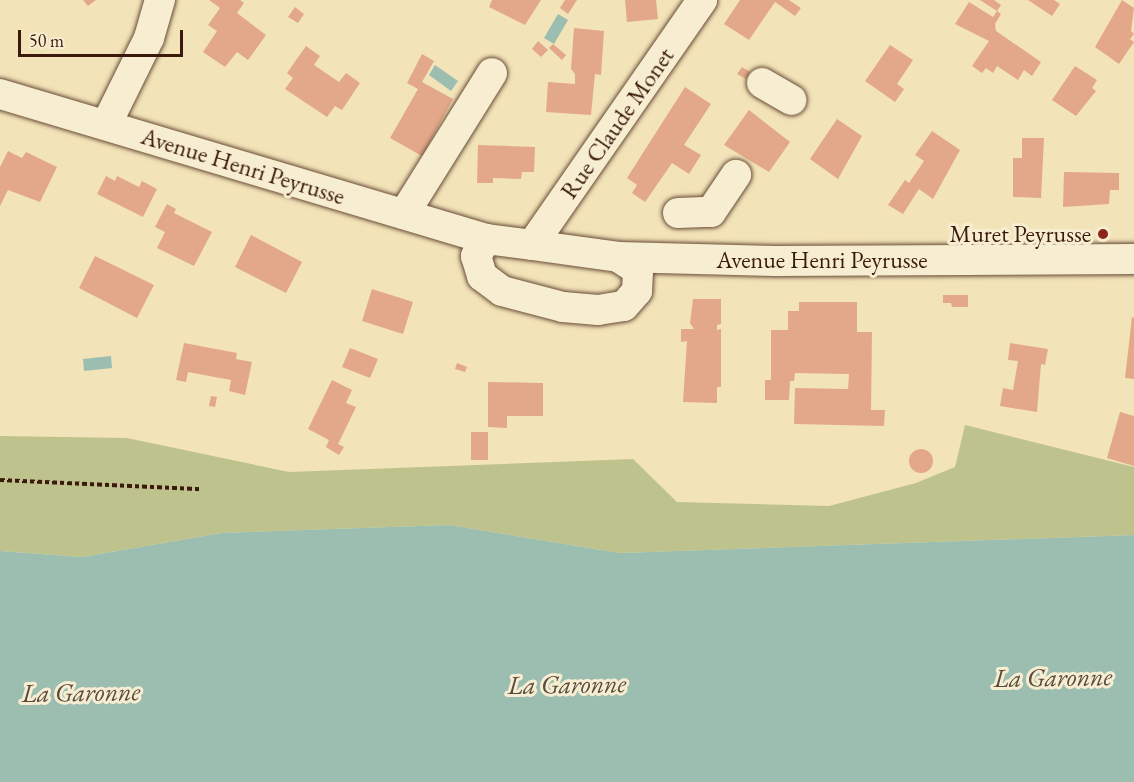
<!DOCTYPE html>
<style>
body{margin:0}
#map{position:relative;width:1134px;height:782px;overflow:hidden;background:#f3e3b8;font-family:"EB Garamond",serif}
div>[style]{position:absolute}
.green>*{inset:0;background:#bec38d}
.water>*{inset:0;background:#9bbeb0}
.building>*{inset:0;background:#e3a889}
.round{border-radius:50%}
.path>*{height:4px;margin-top:-2px;transform-origin:0;background:repeating-linear-gradient(90deg,#3b1a0d 0 4.5px,transparent 0 7.5px)}
.roads{filter:drop-shadow(0 0 2px #694c38) drop-shadow(0 0 2px #694c38)}
.minor>*{height:30px;margin:-15px;padding:0 15px;transform-origin:15px;border-radius:15px;background:#f7edd1}
.dots>*{width:16px;height:16px;translate:-50% -50%;box-sizing:border-box;border:3px solid #f7edd1;border-radius:50%}
span{translate:-50% -50%;white-space:nowrap;text-align:center;line-height:1.15;-webkit-text-stroke:6px #f7edd1;paint-order:stroke}
.street-label{font-size:24px;color:#3b1a0d}
.poi-label{font-size:24px;color:#3b1a0d}
.right{translate:-100% -50%;text-align:right}
.water-label{font-size:26px;color:#584b3e;font-style:italic}
.scale{position:absolute;left:18px;top:30px;width:165px;height:27px;box-sizing:border-box;border:3px solid #3b1a0d;border-top:0;padding-left:8px;font-size:18px;line-height:21px;white-space:nowrap;color:#3b1a0d;-webkit-text-stroke:4px #f7edd1;paint-order:stroke}
</style>
<div id="map">
<div class="green">
<div style="clip-path:polygon(965px 425px,1134px 467px,1134px 535px,620px 553px,449px 525px,222px 533px,82px 557px,0 551px,0 436px,127px 438px,289px 472px,633px 459px,677px 502px,829px 506px,916px 483px,955px 467px)"></div>
</div>
<div class="water">
<div style="clip-path:polygon(558px 14px,568px 20px,554px 44px,544px 38px)"></div>
<div style="clip-path:polygon(435px 65px,458px 81px,451px 91px,429px 75px)"></div>
<div style="clip-path:polygon(111px 356px,112px 368px,84px 371px,83px 359px)"></div>
<div style="clip-path:polygon(449px 525px,620px 553px,1134px 535px,1134px 782px,0 782px,0 551px,82px 557px,222px 533px)"></div>
</div>
<div class="building">
<div style="clip-path:polygon(83px 0,96px 0,88px 6px)"></div>
<div style="clip-path:polygon(209px 0,240px 0,244px 3px,237px 13px,266px 35px,248px 60px,237px 52px,225px 67px,203px 52px,217px 31px,208px 25px,220px 8px)"></div>
<div style="clip-path:polygon(492px 0,541px 0,525px 25px,489px 7px)"></div>
<div style="clip-path:polygon(565px 0,577px 0,568px 14px,560px 8px)"></div>
<div style="clip-path:polygon(625px 0,656px 0,658px 19px,627px 22px)"></div>
<div style="clip-path:polygon(740px 0,789px 0,801px 8px,795px 16px,775px 2px,749px 40px,724px 24px)"></div>
<div style="clip-path:polygon(980px 0,994px 0,1001px 5px,997px 11px)"></div>
<div style="clip-path:polygon(1028px 0,1054px 0,1060px 4px,1052px 16px)"></div>
<div style="clip-path:polygon(1122px 0,1134px 8px,1131px 31px,1134px 34px,1130px 39px,1134px 42px,1119px 64px,1095px 47px)"></div>
<div style="clip-path:polygon(969px 2px,993px 17px,997px 11px,1001px 14px,995px 24px,996px 31px,1041px 62px,1032px 76px,1024px 70px,1018px 80px,997px 66px,993px 73px,986px 68px,982px 73px,972px 66px,989px 41px,955px 24px)"></div>
<div style="clip-path:polygon(295px 7px,304px 14px,298px 23px,288px 17px)"></div>
<div style="clip-path:polygon(574px 28px,604px 31px,601px 75px,595px 74px,591px 115px,546px 112px,548px 82px,575px 84px,575px 74px,571px 69px)"></div>
<div style="clip-path:polygon(538px 41px,548px 50px,541px 57px,532px 49px)"></div>
<div style="clip-path:polygon(553px 44px,566px 55px,562px 60px,549px 48px)"></div>
<div style="clip-path:polygon(890px 45px,913px 60px,897px 84px,904px 89px,895px 102px,865px 81px)"></div>
<div style="clip-path:polygon(306px 46px,320px 56px,314px 65px,339px 82px,346px 73px,360px 83px,342px 110px,335px 106px,327px 117px,285px 89px,293px 78px,287px 73px)"></div>
<div style="clip-path:polygon(422px 54px,434px 61px,422px 82px,453px 99px,422px 156px,390px 138px,418px 89px,407px 83px)"></div>
<div style="clip-path:polygon(1075px 66px,1097px 80px,1092px 88px,1096px 91px,1076px 116px,1052px 100px)"></div>
<div style="clip-path:polygon(742px 67px,750px 72px,746px 79px,737px 74px)"></div>
<div style="clip-path:polygon(685px 87px,711px 104px,684px 145px,701px 155px,689px 174px,672px 163px,645px 202px,632px 193px,637px 185px,627px 178px)"></div>
<div style="clip-path:polygon(749px 110px,790px 142px,769px 172px,724px 145px)"></div>
<div style="clip-path:polygon(837px 119px,862px 136px,838px 179px,810px 159px)"></div>
<div style="clip-path:polygon(932px 131px,960px 150px,933px 199px,919px 189px,903px 214px,888px 205px,905px 180px,909px 183px,924px 161px,915px 155px)"></div>
<div style="clip-path:polygon(1022px 138px,1044px 138px,1041px 198px,1013px 197px,1013px 158px,1022px 158px)"></div>
<div style="clip-path:polygon(478px 145px,535px 147px,534px 172px,522px 172px,521px 179px,493px 178px,493px 183px,477px 183px)"></div>
<div style="clip-path:polygon(8px 151px,22px 158px,26px 152px,57px 167px,40px 202px,8px 190px,0 206px,0 167px)"></div>
<div style="clip-path:polygon(1064px 172px,1119px 173px,1119px 190px,1110px 190px,1109px 204px,1063px 207px)"></div>
<div style="clip-path:polygon(106px 176px,115px 181px,117px 176px,139px 187px,142px 181px,157px 189px,143px 217px,97px 194px)"></div>
<div style="clip-path:polygon(167px 204px,176px 209px,174px 213px,212px 232px,194px 266px,157px 248px,165px 232px,155px 227px)"></div>
<div style="clip-path:polygon(251px 235px,302px 262px,286px 293px,235px 267px)"></div>
<div style="clip-path:polygon(95px 256px,154px 285px,137px 318px,79px 288px)"></div>
<div style="clip-path:polygon(372px 289px,413px 302px,403px 334px,362px 321px)"></div>
<div style="clip-path:polygon(943px 295px,968px 295px,968px 307px,952px 307px,951px 303px,943px 303px)"></div>
<div style="clip-path:polygon(693px 299px,721px 299px,721px 324px,717px 325px,717px 330px,721px 329px,721px 387px,717px 387px,717px 403px,683px 402px,687px 341px,681px 342px,681px 329px,694px 329px,690px 323px)"></div>
<div style="clip-path:polygon(799px 302px,857px 302px,857px 332px,872px 332px,871px 410px,885px 410px,884px 426px,794px 424px,795px 388px,848px 389px,849px 374px,795px 373px,794px 381px,790px 381px,789px 400px,765px 400px,765px 380px,771px 380px,771px 330px,788px 330px,788px 311px,799px 311px)"></div>
<div style="clip-path:polygon(1132px 317px,1134px 318px,1134px 379px,1125px 378px)"></div>
<div style="clip-path:polygon(184px 343px,237px 353px,236px 359px,252px 362px,245px 395px,229px 391px,231px 380px,188px 372px,186px 382px,176px 380px)"></div>
<div style="clip-path:polygon(1010px 343px,1048px 349px,1045px 365px,1041px 364px,1037px 412px,1000px 406px,1003px 388px,1013px 390px,1018px 361px,1008px 360px)"></div>
<div style="clip-path:polygon(350px 348px,378px 359px,370px 378px,342px 367px)"></div>
<div style="clip-path:polygon(457px 363px,467px 367px,465px 372px,455px 369px)"></div>
<div style="clip-path:polygon(332px 380px,352px 390px,346px 403px,356px 407px,338px 444px,344px 447px,339px 455px,326px 447px,329px 440px,308px 429px)"></div>
<div style="clip-path:polygon(488px 382px,543px 383px,543px 416px,507px 416px,507px 428px,488px 427px)"></div>
<div style="clip-path:polygon(211px 396px,217px 397px,215px 407px,209px 406px)"></div>
<div style="clip-path:polygon(1120px 412px,1134px 416px,1134px 466px,1107px 458px)"></div>
<div style="clip-path:polygon(471px 432px,488px 432px,488px 460px,471px 460px)"></div>
<div class="round" style="left:909px;top:449px;width:24px;height:24px"></div>
</div>
<div class="path">
<div style="left:0;top:480px;width:202px;rotate:2.6deg"></div>
</div>
<div class="roads">
<div class="minor">
<div style="left:762px;top:83px;width:34px;rotate:30deg"></div>
<div style="left:0;top:94px;width:507px;rotate:16.61deg"></div>
<div style="left:486px;top:239px;width:46px;rotate:7.4deg"></div>
<div style="left:532px;top:245px;width:87px;rotate:7.9deg"></div>
<div style="left:618px;top:257px;width:157px;rotate:1.5deg"></div>
<div style="left:775px;top:261px;width:359px;rotate:-0.3deg"></div>
<div style="left:106px;top:125px;width:97px;rotate:-63.7deg"></div>
<div style="left:149px;top:38px;width:40px;rotate:-74deg"></div>
<div style="left:678px;top:213px;width:33px;rotate:-2deg"></div>
<div style="left:711px;top:212px;width:45px;rotate:-56deg"></div>
<div style="left:404px;top:214px;width:166px;rotate:-58deg"></div>
<div style="left:486px;top:239px;width:20px;rotate:120deg"></div>
<div style="left:476px;top:256px;width:21px;rotate:73deg"></div>
<div style="left:482px;top:276px;width:25px;rotate:37deg"></div>
<div style="left:502px;top:291px;width:63px;rotate:14.7deg"></div>
<div style="left:563px;top:307px;width:35px;rotate:5deg"></div>
<div style="left:598px;top:310px;width:26px;rotate:-9deg"></div>
<div style="left:624px;top:306px;width:20px;rotate:-49deg"></div>
<div style="left:637px;top:291px;width:21px;rotate:-87deg"></div>
<div style="left:638px;top:270px;width:24px;rotate:-147deg"></div>
<div style="left:532px;top:245px;width:298px;rotate:-55.2deg"></div>
</div>
</div>
<div class="dots">
<div style="left:1103px;top:234px;background:#8f2418"></div>
</div>
<div class="street-label">
<span style="left:617px;top:123px;rotate:-55deg">Rue Claude Monet</span>
<span style="left:243px;top:166px;rotate:17deg">Avenue Henri Peyrusse</span>
<span style="left:822px;top:260px">Avenue Henri Peyrusse</span>
</div>
<div class="poi-label">
<span class="right" style="left:1091px;top:234px">Muret Peyrusse</span>
</div>
<div class="water-label">
<span style="left:1053px;top:678px;rotate:-1deg">La Garonne</span>
<span style="left:567px;top:685px;rotate:-1deg">La Garonne</span>
<span style="left:81px;top:693px;rotate:-1deg">La Garonne</span>
</div>
<div class="scale">50 m</div>
</div>
